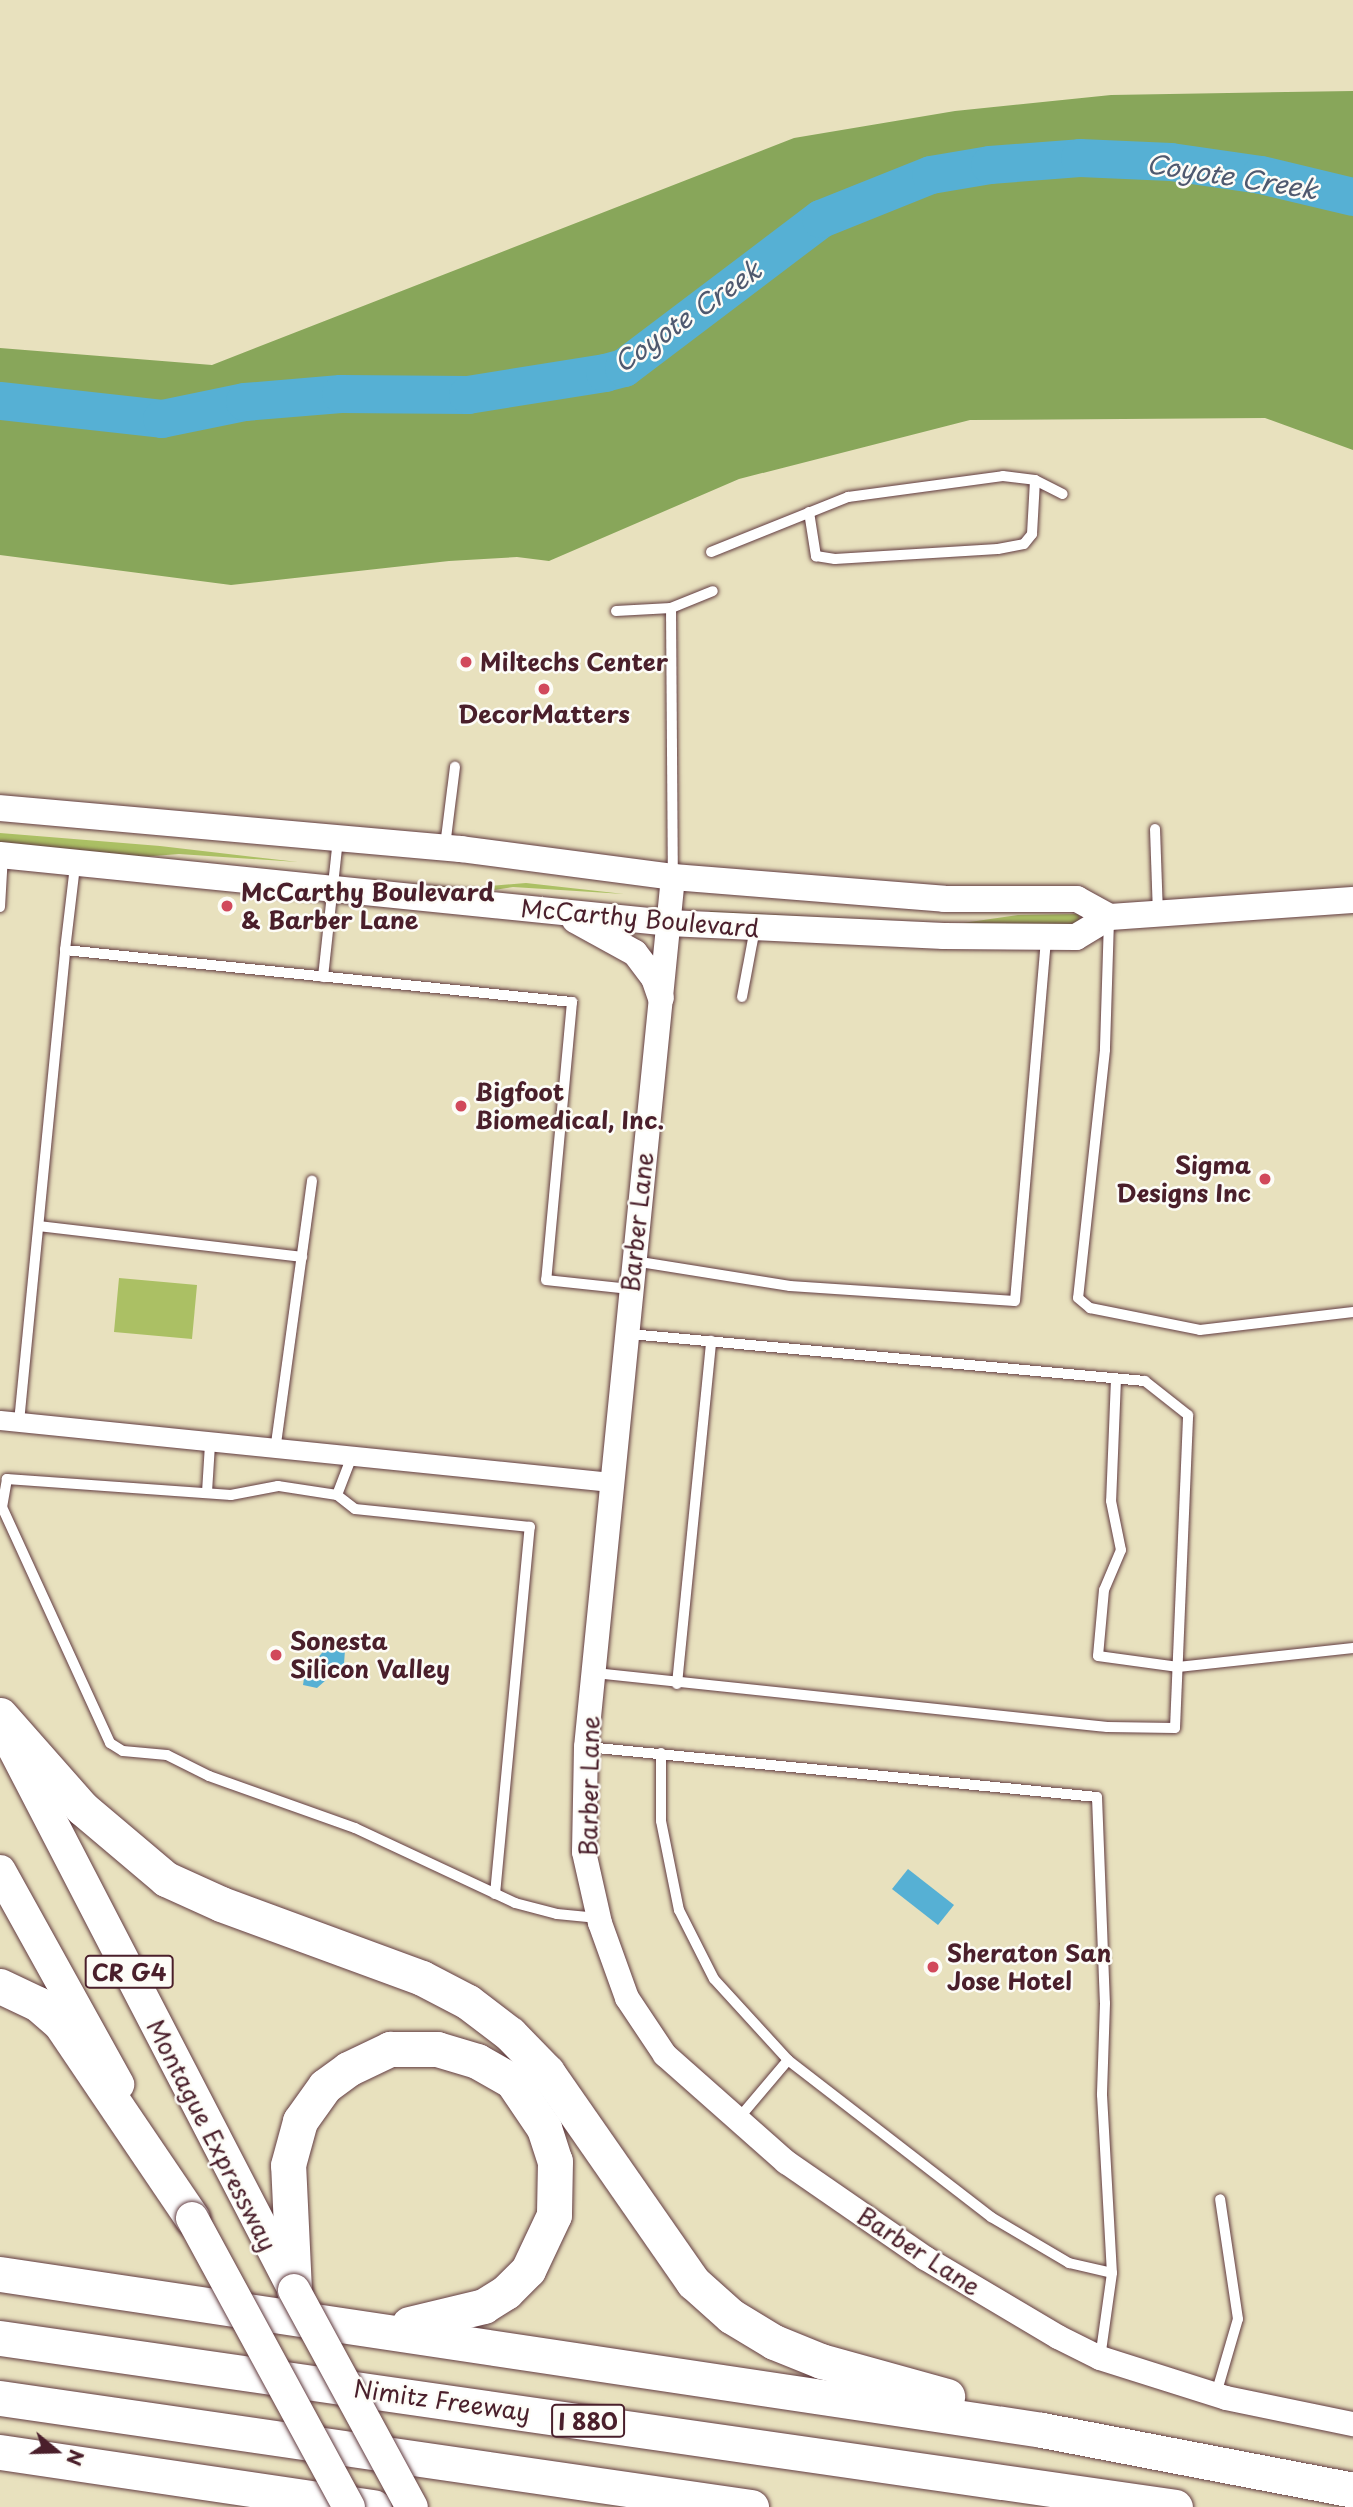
<!DOCTYPE html>
<style>
body{margin:0}
#map{position:relative;width:1353px;height:2507px;overflow:hidden;background:#e8e1be;font-family:"Playpen Sans",sans-serif}
div>[style]{position:absolute}
.green>*{inset:0;background:#abc064}
.forest>*{inset:0;background:#88a65a}
.water>*{inset:0;background:#56b0d4}
.river>*{height:38px;margin:-19px;padding:0 19px;transform-origin:19px;border-radius:19px;background:#56b0d4}
.roads{filter:drop-shadow(0 0 2px #623c41) drop-shadow(0 0 2px #623c41)}
.service>*{height:10px;margin:-5px;padding:0 5px;transform-origin:5px;border-radius:5px;background:#fff}
.minor>*{height:19px;margin:-9.5px;padding:0 9.5px;transform-origin:9.5px;border-radius:9.5px;background:#fff}
.tertiary>*{height:24px;margin:-12px;padding:0 12px;transform-origin:12px;border-radius:12px;background:#fff}
.secondary>*{height:26px;margin:-13px;padding:0 13px;transform-origin:13px;border-radius:13px;background:#fff}
.trunk>*{height:32px;margin:-16px;padding:0 16px;transform-origin:16px;border-radius:16px;background:#fff}
.motorway>*{height:35px;margin:-17.5px;padding:0 17.5px;transform-origin:17.5px;border-radius:17.5px;background:#fff}
.bridges{filter:drop-shadow(0 0 2px #623c41) drop-shadow(0 0 2px #623c41)}
.trunk-bridge>*{height:32px;margin:-16px;padding:0 16px;transform-origin:16px;border-radius:16px;background:#fff}
.dots>*{width:19px;height:19px;translate:-50% -50%;box-sizing:border-box;border:4px solid #fdfcf7;border-radius:50%}
span{translate:-50% -50%;white-space:nowrap;text-align:center;line-height:1.15;-webkit-text-stroke:5px #fdfcf7;paint-order:stroke}
.shield-label span{padding:2px 5px;background:#fdfcf7;border:2px solid;border-radius:5px;-webkit-text-stroke-width:0}
.shield-label{font-size:23px;color:#4a1f2b;font-weight:700}
.poi-label{font-size:24px;color:#4a1f2b;font-weight:700}
.left{translate:0 -50%;text-align:left}
.right{translate:-100% -50%;text-align:right}
.street-label{font-size:24px;color:#4a1f2b}
.water-label{font-size:26px;color:#4f596f;font-style:italic}
.north{position:absolute;left:21px;top:2416px;width:70px;height:70px;-webkit-text-stroke:5px #fdfcf7;paint-order:stroke;rotate:109deg;font-size:19px;font-weight:700;line-height:28px;text-align:center;color:#4a1f2b}
.north::after{content:'';display:block;margin:auto;width:24px;height:32px;background:#4a1f2b;clip-path:polygon(50% 0,100% 100%,50% 72%,0 100%)}
</style>
<div id="map">
<div class="green">
<div style="clip-path:polygon(0 833px,160px 846px,298px 862px,179px 854px,141px 857px,0 845px)"></div>
<div style="clip-path:polygon(362px 880px,466px 888px,526px 883px,624px 894px,513px 887px,475px 893px)"></div>
<div style="clip-path:polygon(710px 911px,956px 924px,1018px 915px,1079px 914px,1081px 926px,911px 928px,707px 915px)"></div>
<div style="clip-path:polygon(119px 1278px,197px 1285px,192px 1339px,114px 1332px)"></div>
</div>
<div class="forest">
<div style="clip-path:polygon(1353px 91px,1353px 450px,1265px 418px,970px 420px,739px 479px,549px 561px,517px 557px,449px 561px,231px 585px,0 555px,0 348px,212px 365px,794px 138px,955px 111px,1111px 95px)"></div>
</div>
<div class="water">
<div style="clip-path:polygon(326px 1648px,345px 1650px,344px 1664px,317px 1688px,303px 1685px,306px 1665px,311px 1666px)"></div>
<div style="clip-path:polygon(908px 1869px,954px 1905px,938px 1925px,892px 1889px)"></div>
</div>
<div class="river">
<div style="left:0;top:401px;width:163px;rotate:6.3deg"></div>
<div style="left:162px;top:419px;width:85px;rotate:-11.6deg"></div>
<div style="left:245px;top:402px;width:96px;rotate:-4.8deg"></div>
<div style="left:341px;top:394px;width:127px;rotate:0.5deg"></div>
<div style="left:468px;top:395px;width:139px;rotate:-9.1deg"></div>
<div style="left:605px;top:373px;width:20px;rotate:-15deg"></div>
<div style="left:624px;top:368px;width:247px;rotate:-37.1deg"></div>
<div style="left:821px;top:219px;width:118px;rotate:-21.8deg"></div>
<div style="left:931px;top:175px;width:60px;rotate:-9.6deg"></div>
<div style="left:990px;top:165px;width:90px;rotate:-4.4deg"></div>
<div style="left:1080px;top:158px;width:91px;rotate:2.5deg"></div>
<div style="left:1171px;top:162px;width:91px;rotate:8.2deg"></div>
<div style="left:1261px;top:175px;width:95px;rotate:13.4deg"></div>
</div>
<div class="roads">
<div class="service">
<div style="left:809px;top:512px;width:45px;rotate:81deg"></div>
<div style="left:816px;top:556px;width:19px;rotate:9deg"></div>
<div style="left:835px;top:559px;width:163px;rotate:-3.5deg"></div>
<div style="left:998px;top:549px;width:26px;rotate:-11deg"></div>
<div style="left:1024px;top:544px;width:13px;rotate:-51deg"></div>
<div style="left:1032px;top:534px;width:54px;rotate:-86.8deg"></div>
<div style="left:711px;top:552px;width:148px;rotate:-21.9deg"></div>
<div style="left:848px;top:497px;width:156px;rotate:-7.7deg"></div>
<div style="left:1003px;top:476px;width:32px;rotate:7deg"></div>
<div style="left:1035px;top:480px;width:31px;rotate:27deg"></div>
<div style="left:671px;top:608px;width:269px;rotate:89.6deg"></div>
<div style="left:616px;top:611px;width:55px;rotate:-3.1deg"></div>
<div style="left:671px;top:608px;width:45px;rotate:-22deg"></div>
<div style="left:1155px;top:829px;width:85px;rotate:88deg"></div>
<div style="left:445px;top:846px;width:80px;rotate:-82.8deg"></div>
<div style="left:0;top:907px;width:52px;rotate:-86.7deg"></div>
<div style="left:1109px;top:920px;width:130px;rotate:91.8deg"></div>
<div style="left:1105px;top:1050px;width:249px;rotate:96.2deg"></div>
<div style="left:1078px;top:1298px;width:16px;rotate:40deg"></div>
<div style="left:1090px;top:1308px;width:112px;rotate:11.3deg"></div>
<div style="left:1200px;top:1330px;width:154px;rotate:-6.7deg"></div>
<div style="left:65px;top:950px;width:85px;rotate:-83.2deg"></div>
<div style="left:323px;top:977px;width:140px;rotate:-83.8deg"></div>
<div style="left:742px;top:997px;width:70px;rotate:-79.3deg"></div>
<div style="left:39px;top:1226px;width:265px;rotate:6.7deg"></div>
<div style="left:634px;top:1261px;width:158px;rotate:9.1deg"></div>
<div style="left:790px;top:1286px;width:225px;rotate:3.8deg"></div>
<div style="left:1015px;top:1301px;width:364px;rotate:-85.1deg"></div>
<div style="left:1116px;top:1379px;width:122px;rotate:92.3deg"></div>
<div style="left:1111px;top:1501px;width:50px;rotate:78.5deg"></div>
<div style="left:1121px;top:1550px;width:43px;rotate:113deg"></div>
<div style="left:1104px;top:1590px;width:66px;rotate:95.2deg"></div>
<div style="left:1098px;top:1656px;width:81px;rotate:7.8deg"></div>
<div style="left:1178px;top:1667px;width:176px;rotate:-6.2deg"></div>
<div style="left:19px;top:1422px;width:474px;rotate:-84.4deg"></div>
<div style="left:65px;top:950px;width:510px;rotate:5.86deg"></div>
<div style="left:572px;top:1002px;width:279px;rotate:95.3deg"></div>
<div style="left:546px;top:1280px;width:84px;rotate:6.1deg"></div>
<div style="left:275px;top:1451px;width:273px;rotate:-82.2deg"></div>
<div style="left:207px;top:1492px;width:48px;rotate:-86.4deg"></div>
<div style="left:337px;top:1495px;width:39px;rotate:-69deg"></div>
<div style="left:595px;top:1673px;width:515px;rotate:6.02deg"></div>
<div style="left:1107px;top:1727px;width:68px;rotate:0.8deg"></div>
<div style="left:1175px;top:1728px;width:313px;rotate:-87.6deg"></div>
<div style="left:1188px;top:1415px;width:55px;rotate:-141.7deg"></div>
<div style="left:1145px;top:1381px;width:517px;rotate:-174.79deg"></div>
<div style="left:677px;top:1684px;width:345px;rotate:-84.3deg"></div>
<div style="left:587px;top:1747px;width:512px;rotate:5.6deg"></div>
<div style="left:1097px;top:1797px;width:206px;rotate:87.8deg"></div>
<div style="left:1105px;top:2003px;width:92px;rotate:91.9deg"></div>
<div style="left:1102px;top:2095px;width:178px;rotate:86.8deg"></div>
<div style="left:661px;top:1753px;width:68px;rotate:90deg"></div>
<div style="left:661px;top:1821px;width:91px;rotate:78.6deg"></div>
<div style="left:679px;top:1910px;width:77px;rotate:63.1deg"></div>
<div style="left:714px;top:1979px;width:110px;rotate:47.6deg"></div>
<div style="left:495px;top:1894px;width:369px;rotate:-84.6deg"></div>
<div style="left:530px;top:1527px;width:176px;rotate:-174.1deg"></div>
<div style="left:355px;top:1509px;width:23px;rotate:-142deg"></div>
<div style="left:337px;top:1495px;width:60px;rotate:-171.3deg"></div>
<div style="left:278px;top:1486px;width:48px;rotate:169.2deg"></div>
<div style="left:231px;top:1495px;width:225px;rotate:-175.9deg"></div>
<div style="left:7px;top:1479px;width:28px;rotate:100deg"></div>
<div style="left:2px;top:1507px;width:260px;rotate:65.4deg"></div>
<div style="left:110px;top:1743px;width:15px;rotate:32deg"></div>
<div style="left:123px;top:1751px;width:44px;rotate:5.2deg"></div>
<div style="left:167px;top:1755px;width:47px;rotate:26.6deg"></div>
<div style="left:209px;top:1776px;width:155px;rotate:19.6deg"></div>
<div style="left:355px;top:1828px;width:177px;rotate:25.1deg"></div>
<div style="left:515px;top:1903px;width:43px;rotate:14.7deg"></div>
<div style="left:557px;top:1914px;width:41px;rotate:5.6deg"></div>
<div style="left:739px;top:2118px;width:76px;rotate:-49.8deg"></div>
<div style="left:788px;top:2060px;width:257px;rotate:37.7deg"></div>
<div style="left:991px;top:2217px;width:91px;rotate:30.5deg"></div>
<div style="left:1069px;top:2263px;width:44px;rotate:13.1deg"></div>
<div style="left:1112px;top:2273px;width:86px;rotate:98deg"></div>
<div style="left:1216px;top:2394px;width:78px;rotate:-73.7deg"></div>
<div style="left:1238px;top:2319px;width:121px;rotate:-98.5deg"></div>
</div>
<div class="minor">
<div style="left:0;top:1420px;width:614px;rotate:5.79deg"></div>
</div>
<div class="tertiary">
<div style="left:673px;top:877px;width:874px;rotate:95.71deg"></div>
<div style="left:586px;top:1747px;width:105px;rotate:91.1deg"></div>
<div style="left:584px;top:1852px;width:73px;rotate:77.3deg"></div>
<div style="left:600px;top:1923px;width:80px;rotate:70.2deg"></div>
<div style="left:627px;top:1998px;width:69px;rotate:56.3deg"></div>
<div style="left:665px;top:2055px;width:162px;rotate:41.5deg"></div>
<div style="left:786px;top:2162px;width:169px;rotate:34.6deg"></div>
<div style="left:925px;top:2258px;width:155px;rotate:30.7deg"></div>
<div style="left:1058px;top:2337px;width:47px;rotate:26.6deg"></div>
<div style="left:1100px;top:2358px;width:132px;rotate:17.6deg"></div>
<div style="left:1226px;top:2398px;width:130px;rotate:11.6deg"></div>
</div>
<div class="secondary">
<div style="left:0;top:808px;width:463px;rotate:5.1deg"></div>
<div style="left:461px;top:849px;width:214px;rotate:7.5deg"></div>
<div style="left:673px;top:877px;width:272px;rotate:4.6deg"></div>
<div style="left:944px;top:899px;width:133px"></div>
<div style="left:1077px;top:899px;width:37px;rotate:29deg"></div>
<div style="left:0;top:855px;width:672px;rotate:5.8deg"></div>
<div style="left:669px;top:923px;width:275px;rotate:2.7deg"></div>
<div style="left:944px;top:936px;width:132px;rotate:0.4deg"></div>
<div style="left:1076px;top:937px;width:39px;rotate:-31deg"></div>
<div style="left:1109px;top:917px;width:245px;rotate:-4deg"></div>
<div style="left:575px;top:920px;width:68px;rotate:28.8deg"></div>
<div style="left:635px;top:953px;width:31px;rotate:53deg"></div>
<div style="left:654px;top:978px;width:21px;rotate:71deg"></div>
</div>
<div class="trunk">
<div style="left:5px;top:1732px;width:628px;rotate:62.62deg"></div>
<div style="left:0;top:1871px;width:244px;rotate:61deg"></div>
</div>
<div class="motorway">
<div style="left:0;top:1715px;width:124px;rotate:48.6deg"></div>
<div style="left:82px;top:1808px;width:110px;rotate:40.2deg"></div>
<div style="left:166px;top:1879px;width:60px;rotate:24.4deg"></div>
<div style="left:221px;top:1904px;width:214px;rotate:20.2deg"></div>
<div style="left:422px;top:1978px;width:52px;rotate:27.6deg"></div>
<div style="left:468px;top:2002px;width:53px;rotate:37.3deg"></div>
<div style="left:510px;top:2034px;width:53px;rotate:45.8deg"></div>
<div style="left:547px;top:2072px;width:256px;rotate:55.2deg"></div>
<div style="left:693px;top:2282px;width:51px;rotate:41.8deg"></div>
<div style="left:731px;top:2316px;width:50px;rotate:31.2deg"></div>
<div style="left:774px;top:2342px;width:51px;rotate:22deg"></div>
<div style="left:821px;top:2361px;width:131px;rotate:15.5deg"></div>
<div style="left:0;top:1986px;width:42px;rotate:25.3deg"></div>
<div style="left:38px;top:2004px;width:29px;rotate:41deg"></div>
<div style="left:60px;top:2023px;width:235px;rotate:55.9deg"></div>
<div style="left:0;top:2274px;width:1054px;rotate:8.51deg"></div>
<div style="left:1042px;top:2430px;width:317px;rotate:10.9deg"></div>
<div style="left:294px;top:2290px;width:125px;rotate:-92.7deg"></div>
<div style="left:288px;top:2165px;width:46px;rotate:-74.7deg"></div>
<div style="left:300px;top:2121px;width:43px;rotate:-54.5deg"></div>
<div style="left:325px;top:2086px;width:29px;rotate:-36deg"></div>
<div style="left:348px;top:2069px;width:47px;rotate:-25.5deg"></div>
<div style="left:390px;top:2049px;width:47px"></div>
<div style="left:437px;top:2049px;width:42px;rotate:16.7deg"></div>
<div style="left:477px;top:2061px;width:40px;rotate:29.7deg"></div>
<div style="left:512px;top:2081px;width:57px;rotate:55.8deg"></div>
<div style="left:544px;top:2128px;width:35px;rotate:72deg"></div>
<div style="left:555px;top:2161px;width:54px;rotate:91.1deg"></div>
<div style="left:554px;top:2215px;width:61px;rotate:115.3deg"></div>
<div style="left:528px;top:2270px;width:31px;rotate:135deg"></div>
<div style="left:506px;top:2292px;width:26px;rotate:148deg"></div>
<div style="left:484px;top:2306px;width:77px;rotate:166.5deg"></div>
<div style="left:0;top:2338px;width:1187px;rotate:8.18deg"></div>
<div style="left:0;top:2398px;width:759px;rotate:8.26deg"></div>
<div style="left:0;top:2452px;width:378px;rotate:8.4deg"></div>
</div>
</div>
<div class="bridges">
<div class="trunk-bridge">
<div style="left:192px;top:2218px;width:329px;rotate:61.5deg"></div>
<div style="left:294px;top:2290px;width:247px;rotate:61.5deg"></div>
</div>
</div>
<div class="dots">
<div style="left:466px;top:662px;background:#d1495b"></div>
<div style="left:544px;top:689px;background:#d1495b"></div>
<div style="left:227px;top:906px;background:#d1495b"></div>
<div style="left:461px;top:1106px;background:#d1495b"></div>
<div style="left:1265px;top:1179px;background:#d1495b"></div>
<div style="left:276px;top:1655px;background:#d1495b"></div>
<div style="left:933px;top:1967px;background:#d1495b"></div>
</div>
<div class="shield-label">
<span style="left:129px;top:1972px">CR G4</span>
<span style="left:588px;top:2421px">I 880</span>
</div>
<div class="poi-label">
<span class="left" style="left:480px;top:662px">Miltechs Center</span>
<span style="left:544px;top:714px">DecorMatters</span>
<span class="left" style="left:241px;top:906px">McCarthy Boulevard<br>&amp; Barber Lane</span>
<span class="left" style="left:475px;top:1106px">Bigfoot<br>Biomedical, Inc.</span>
<span class="right" style="left:1251px;top:1179px">Sigma<br>Designs Inc</span>
<span class="left" style="left:290px;top:1655px">Sonesta<br>Silicon Valley</span>
<span class="left" style="left:947px;top:1967px">Sheraton San<br>Jose Hotel</span>
</div>
<div class="street-label">
<span style="left:640px;top:918px;rotate:5deg">McCarthy Boulevard</span>
<span style="left:637px;top:1222px;rotate:-84deg">Barber Lane</span>
<span style="left:589px;top:1786px;rotate:-89deg">Barber Lane</span>
<span style="left:212px;top:2135px;rotate:63deg">Montague Expressway</span>
<span style="left:919px;top:2251px;rotate:33deg">Barber Lane</span>
<span style="left:442px;top:2400px;rotate:8deg">Nimitz Freeway</span>
</div>
<div class="water-label">
<span style="left:1232px;top:176px;rotate:9deg">Coyote Creek</span>
<span style="left:687px;top:316px;rotate:-35deg">Coyote Creek</span>
</div>
<div class="north">N</div>
</div>
